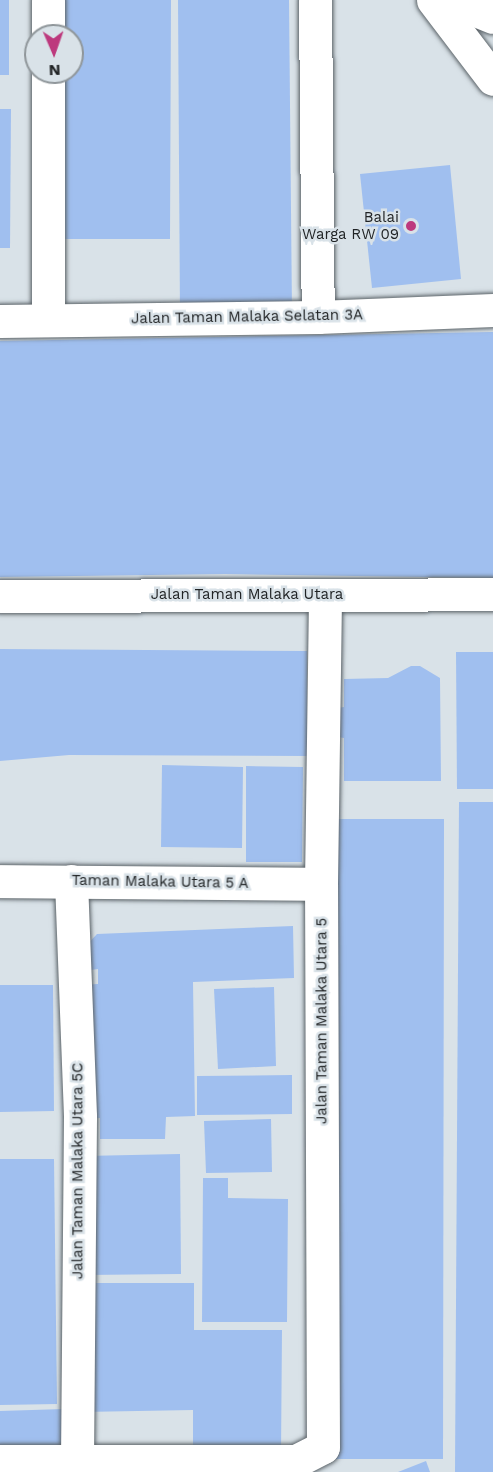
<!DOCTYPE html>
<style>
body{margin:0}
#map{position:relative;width:493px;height:1472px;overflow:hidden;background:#d9e2e8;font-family:"Work Sans",sans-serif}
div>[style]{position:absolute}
.building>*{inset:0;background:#a0bfef}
.roads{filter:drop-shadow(0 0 2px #5c6469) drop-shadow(0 0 2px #5c6469)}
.street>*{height:33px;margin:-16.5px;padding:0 16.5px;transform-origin:16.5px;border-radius:16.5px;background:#fff}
.secondary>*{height:33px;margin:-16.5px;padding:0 16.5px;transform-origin:16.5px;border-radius:16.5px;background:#fff}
.dots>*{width:16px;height:16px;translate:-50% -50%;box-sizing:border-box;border:3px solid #d9e2e8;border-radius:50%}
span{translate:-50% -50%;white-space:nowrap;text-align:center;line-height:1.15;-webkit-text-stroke:5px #d9e2e8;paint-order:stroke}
.poi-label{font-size:15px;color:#202325}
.right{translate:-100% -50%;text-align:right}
.street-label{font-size:15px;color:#202325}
.north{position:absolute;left:24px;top:24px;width:60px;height:60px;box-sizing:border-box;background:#d9e2e8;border:2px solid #8f969a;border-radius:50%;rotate:178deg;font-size:16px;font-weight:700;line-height:24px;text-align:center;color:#202325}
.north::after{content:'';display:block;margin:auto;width:21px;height:27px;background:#bd397d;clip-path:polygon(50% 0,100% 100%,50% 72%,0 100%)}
</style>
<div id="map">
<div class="building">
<div style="clip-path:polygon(0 0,9px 0,9px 75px,0 75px)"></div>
<div style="clip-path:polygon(53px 0,171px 0,170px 239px,51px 239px,52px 72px,72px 72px,72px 36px,52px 36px)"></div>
<div style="clip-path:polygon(178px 0,289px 0,292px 315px,180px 316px)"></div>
<div style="clip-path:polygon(0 109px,11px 109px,10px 248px,0 248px)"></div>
<div style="clip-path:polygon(450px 165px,461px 279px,372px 288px,360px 174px)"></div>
<div style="clip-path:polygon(493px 332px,493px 578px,225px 574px,0 577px,0 341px)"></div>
<div style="clip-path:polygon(0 649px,307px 651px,307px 756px,69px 755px,0 761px)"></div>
<div style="clip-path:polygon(456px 652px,493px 652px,493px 789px,457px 789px)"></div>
<div style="clip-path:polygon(411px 666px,420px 666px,440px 678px,441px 781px,344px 781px,344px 738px,338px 737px,338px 708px,344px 707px,344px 679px,388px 678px)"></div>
<div style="clip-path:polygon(162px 765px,243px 767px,242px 848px,161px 847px)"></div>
<div style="clip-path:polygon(246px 766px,303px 767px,302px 862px,246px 862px)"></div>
<div style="clip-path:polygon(459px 802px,493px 802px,493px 1472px,455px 1472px)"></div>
<div style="clip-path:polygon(326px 819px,444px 819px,443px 1459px,325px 1459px)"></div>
<div style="clip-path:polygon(293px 926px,294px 978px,193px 982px,195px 1116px,166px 1117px,165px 1139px,100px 1139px,100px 1118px,82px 1119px,80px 985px,98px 984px,98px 969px,83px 971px,83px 949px,97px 934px)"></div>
<div style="clip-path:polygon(0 985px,53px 985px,54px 1111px,0 1112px)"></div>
<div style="clip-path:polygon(274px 987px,276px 1066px,218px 1069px,214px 989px)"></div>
<div style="clip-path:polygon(292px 1075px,292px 1114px,197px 1115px,197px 1076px)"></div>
<div style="clip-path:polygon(271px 1119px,272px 1172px,206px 1173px,204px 1121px)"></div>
<div style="clip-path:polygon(180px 1154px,181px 1274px,85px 1275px,84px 1156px)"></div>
<div style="clip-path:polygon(0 1159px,54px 1159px,57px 1404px,0 1405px)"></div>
<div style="clip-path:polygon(203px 1178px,228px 1178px,228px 1198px,288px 1199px,287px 1322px,202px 1322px)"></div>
<div style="clip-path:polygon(83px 1283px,194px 1283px,194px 1330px,282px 1330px,281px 1454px,193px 1454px,193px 1410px,82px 1412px)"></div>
<div style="clip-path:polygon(64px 1409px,66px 1457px,0 1457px,0 1411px)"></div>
<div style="clip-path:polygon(426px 1461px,430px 1472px,398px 1472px)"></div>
</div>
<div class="roads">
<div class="street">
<div style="left:315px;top:0;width:317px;rotate:89.5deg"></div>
<div style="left:433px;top:0;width:99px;rotate:52.8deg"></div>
<div style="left:48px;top:36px;width:36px;rotate:-90deg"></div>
<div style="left:48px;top:319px;width:247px;rotate:-90deg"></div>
<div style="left:0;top:321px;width:318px;rotate:-0.7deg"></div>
<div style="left:318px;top:317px;width:175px;rotate:-2.3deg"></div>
<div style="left:0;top:596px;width:493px;rotate:-0.2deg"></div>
<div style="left:0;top:881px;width:321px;rotate:0.5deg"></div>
<div style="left:71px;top:881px;width:236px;rotate:87.8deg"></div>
<div style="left:80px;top:1117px;width:345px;rotate:90.5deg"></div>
<div style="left:0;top:1461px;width:296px"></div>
<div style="left:296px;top:1461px;width:30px;rotate:-27deg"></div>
<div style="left:323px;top:1447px;width:563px;rotate:-90.2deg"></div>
<div style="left:321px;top:884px;width:289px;rotate:-89.2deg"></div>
</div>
<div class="secondary">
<div style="left:451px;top:0;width:45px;rotate:22deg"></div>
</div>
</div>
<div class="dots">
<div style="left:411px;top:226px;background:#bd397d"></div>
</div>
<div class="poi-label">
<span class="right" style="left:399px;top:226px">Balai<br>Warga RW 09</span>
</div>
<div class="street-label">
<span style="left:247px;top:317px;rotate:-1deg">Jalan Taman Malaka Selatan 3A</span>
<span style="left:247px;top:595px">Jalan Taman Malaka Utara</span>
<span style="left:160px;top:882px;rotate:1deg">Taman Malaka Utara 5 A</span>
<span style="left:322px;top:1021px;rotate:-90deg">Jalan Taman Malaka Utara 5</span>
<span style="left:78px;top:1171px;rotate:-90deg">Jalan Taman Malaka Utara 5C</span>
</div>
<div class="north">N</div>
</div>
